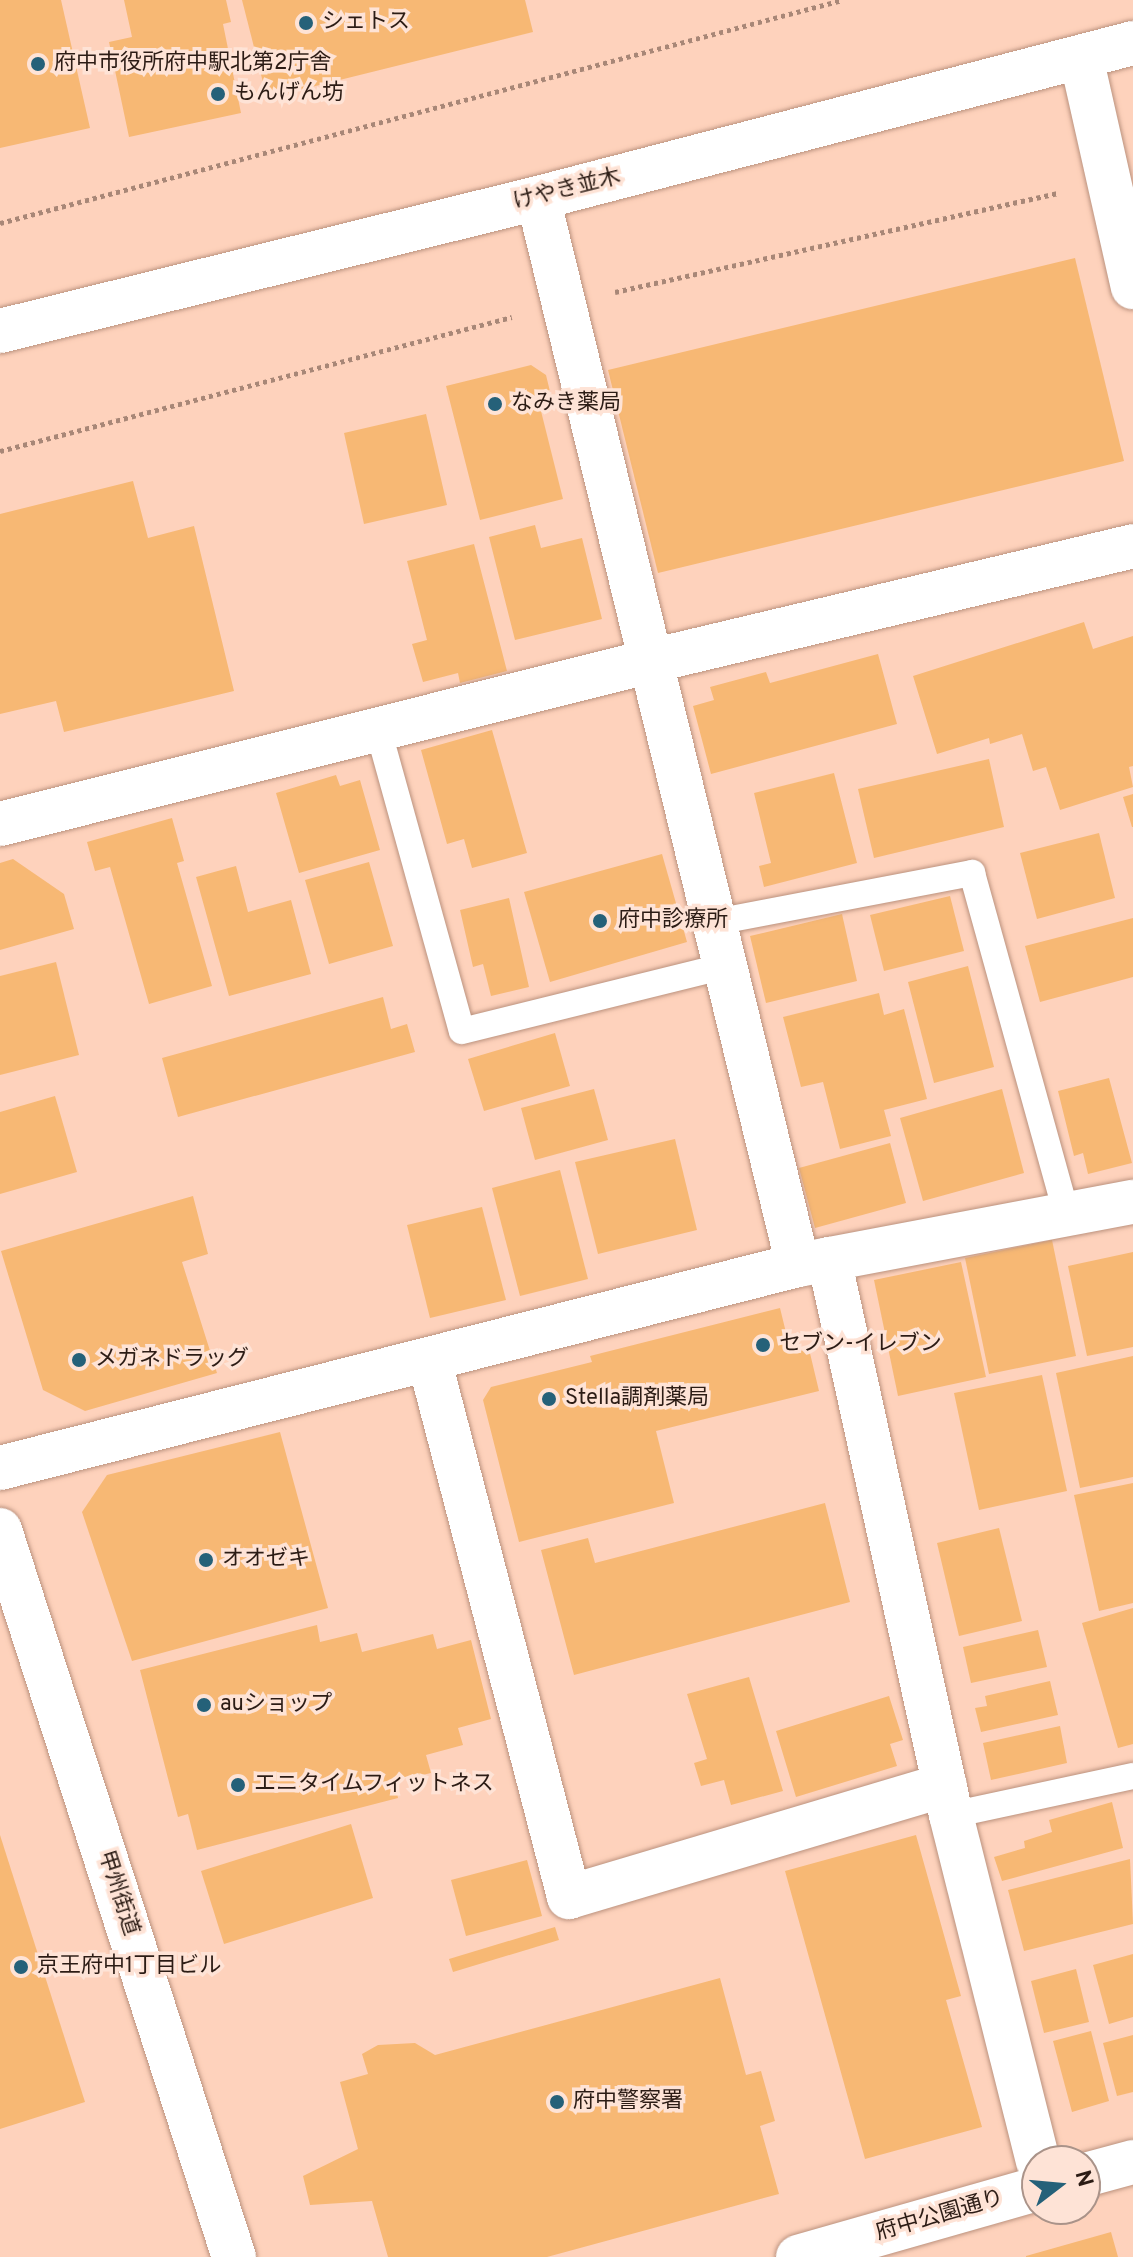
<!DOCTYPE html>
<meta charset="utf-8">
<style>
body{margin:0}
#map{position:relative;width:1133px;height:2257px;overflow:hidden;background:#fed2bc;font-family:Overpass,"Noto Sans JP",sans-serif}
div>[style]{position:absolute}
.building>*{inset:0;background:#f7b874}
.path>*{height:5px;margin-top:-2.5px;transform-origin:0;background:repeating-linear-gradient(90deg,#a88777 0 4px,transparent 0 8px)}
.roads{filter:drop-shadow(0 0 2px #bb927e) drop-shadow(0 0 2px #bb927e)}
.lane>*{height:26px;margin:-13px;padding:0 13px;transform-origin:13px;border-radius:13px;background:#fff}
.street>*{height:44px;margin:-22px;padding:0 22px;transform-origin:22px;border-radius:22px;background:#fff}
.secondary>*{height:44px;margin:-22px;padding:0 22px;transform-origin:22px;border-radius:22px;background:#fff}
.highway>*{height:44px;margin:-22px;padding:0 22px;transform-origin:22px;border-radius:22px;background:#fff}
.dots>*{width:22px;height:22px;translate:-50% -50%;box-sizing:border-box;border:4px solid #fee3d6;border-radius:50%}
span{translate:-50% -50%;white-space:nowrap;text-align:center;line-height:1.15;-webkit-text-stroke:7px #fee3d6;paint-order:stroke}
.poi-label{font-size:22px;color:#2c1c15}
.left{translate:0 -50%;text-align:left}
.street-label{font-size:22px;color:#2c1c15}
.north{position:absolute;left:1021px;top:2145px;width:80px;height:80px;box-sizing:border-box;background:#fee3d6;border:2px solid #aa9389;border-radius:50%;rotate:74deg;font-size:22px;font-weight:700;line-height:32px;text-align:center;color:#2c1c15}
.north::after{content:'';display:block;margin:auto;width:28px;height:36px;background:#256179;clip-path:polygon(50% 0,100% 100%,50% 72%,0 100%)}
</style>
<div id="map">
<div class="building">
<div style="clip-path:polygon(0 0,61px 0,90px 128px,0 148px)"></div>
<div style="clip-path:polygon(124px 0,226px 0,231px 22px,223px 24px,241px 113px,129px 137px,109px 42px,132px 37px)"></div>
<div style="clip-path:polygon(242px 0,525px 0,533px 32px,267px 98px)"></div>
<div style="clip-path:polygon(1075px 258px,1124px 461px,658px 573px,608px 370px)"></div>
<div style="clip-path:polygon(531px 365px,546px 375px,554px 408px,541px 411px,563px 499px,480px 520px,446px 386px)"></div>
<div style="clip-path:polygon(426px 414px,447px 505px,364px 524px,344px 433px)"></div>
<div style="clip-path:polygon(133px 481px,148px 538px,194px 526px,234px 691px,64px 732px,56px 701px,0 714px,0 514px)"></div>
<div style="clip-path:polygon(535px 525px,541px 548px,582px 538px,602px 619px,515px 640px,489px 537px)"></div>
<div style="clip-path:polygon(474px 544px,507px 671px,460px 683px,458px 673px,423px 682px,412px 644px,427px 640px,407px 561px)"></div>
<div style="clip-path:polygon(1084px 622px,1093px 649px,1133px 636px,1133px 766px,1129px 767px,1133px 787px,1060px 810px,1046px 767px,1033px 771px,1022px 734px,990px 744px,989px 738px,937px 754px,913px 676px)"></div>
<div style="clip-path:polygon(878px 654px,897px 724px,711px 774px,693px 706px,714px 700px,710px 687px,766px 672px,770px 683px)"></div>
<div style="clip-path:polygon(492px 730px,527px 853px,472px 868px,464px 839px,447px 844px,421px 750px)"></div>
<div style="clip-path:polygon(989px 759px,1004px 827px,874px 858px,858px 789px)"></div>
<div style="clip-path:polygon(834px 773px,857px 863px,764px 887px,759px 866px,771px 863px,754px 793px)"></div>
<div style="clip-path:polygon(336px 775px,340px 786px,360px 780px,380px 850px,299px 873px,276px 793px)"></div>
<div style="clip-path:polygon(1133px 794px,1133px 827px,1132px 827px,1123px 797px)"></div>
<div style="clip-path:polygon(172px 818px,184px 861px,177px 863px,212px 986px,149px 1004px,110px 867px,95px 871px,87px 842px)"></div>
<div style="clip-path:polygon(1099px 833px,1115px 898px,1037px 919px,1020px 853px)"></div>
<div style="clip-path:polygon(662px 854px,687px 942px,550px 982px,524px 892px)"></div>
<div style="clip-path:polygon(13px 859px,64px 894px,74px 929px,0 950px,0 863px)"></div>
<div style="clip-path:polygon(369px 862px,393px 946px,329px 964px,305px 880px)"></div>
<div style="clip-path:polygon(236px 866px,248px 912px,291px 900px,311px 974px,229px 996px,196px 877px)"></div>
<div style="clip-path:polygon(950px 896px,964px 951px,884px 971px,870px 915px)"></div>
<div style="clip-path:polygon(509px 898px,529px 987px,491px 996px,483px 964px,473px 967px,460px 910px)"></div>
<div style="clip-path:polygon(842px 914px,857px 981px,766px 1003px,750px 936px)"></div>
<div style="clip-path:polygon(1133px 918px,1133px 977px,1040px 1002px,1025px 946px)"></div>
<div style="clip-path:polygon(56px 962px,79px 1055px,0 1075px,0 976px)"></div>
<div style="clip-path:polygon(968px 966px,994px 1067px,934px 1083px,908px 982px)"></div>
<div style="clip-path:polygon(879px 993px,884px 1015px,904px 1009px,927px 1099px,884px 1110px,891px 1136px,840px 1149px,823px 1082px,801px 1087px,783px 1017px)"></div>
<div style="clip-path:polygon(383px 997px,391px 1029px,407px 1024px,415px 1052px,178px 1117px,162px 1058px)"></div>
<div style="clip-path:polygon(555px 1033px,570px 1086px,484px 1111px,468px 1059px)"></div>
<div style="clip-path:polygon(1109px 1078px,1132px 1163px,1088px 1174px,1083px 1153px,1074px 1156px,1058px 1091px)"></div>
<div style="clip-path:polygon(594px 1089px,608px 1140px,535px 1160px,521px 1108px)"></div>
<div style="clip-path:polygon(1002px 1089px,1024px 1173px,923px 1201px,900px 1118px)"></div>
<div style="clip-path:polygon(55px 1096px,77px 1172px,0 1194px,0 1112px)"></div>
<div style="clip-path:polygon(675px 1139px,697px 1230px,598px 1254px,575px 1162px)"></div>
<div style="clip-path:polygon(890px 1143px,906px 1203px,815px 1228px,799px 1168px)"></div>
<div style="clip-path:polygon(560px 1170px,588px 1279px,520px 1296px,492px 1188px)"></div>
<div style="clip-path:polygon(193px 1196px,208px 1254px,182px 1262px,217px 1373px,85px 1411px,43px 1390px,1px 1251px)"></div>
<div style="clip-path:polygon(482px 1207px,506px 1300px,430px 1318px,407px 1225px)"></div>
<div style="clip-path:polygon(1052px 1240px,1076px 1356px,989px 1374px,965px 1258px)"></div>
<div style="clip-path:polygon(1133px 1252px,1133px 1347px,1087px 1356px,1068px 1266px)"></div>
<div style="clip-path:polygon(961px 1262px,986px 1377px,898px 1396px,874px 1280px)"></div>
<div style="clip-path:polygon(780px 1308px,791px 1353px,809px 1349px,819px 1391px,656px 1431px,674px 1503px,519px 1542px,483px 1400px,491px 1387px,592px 1362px,590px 1356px)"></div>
<div style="clip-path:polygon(1133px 1356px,1133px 1477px,1080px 1488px,1056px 1373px)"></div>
<div style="clip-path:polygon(1042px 1375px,1067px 1491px,979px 1510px,954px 1393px)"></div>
<div style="clip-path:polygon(280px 1432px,328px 1608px,132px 1661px,82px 1512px,107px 1475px)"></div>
<div style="clip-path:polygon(1133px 1483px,1133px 1603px,1099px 1611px,1074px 1495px)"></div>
<div style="clip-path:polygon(825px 1503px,850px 1602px,574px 1675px,541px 1550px,588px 1538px,595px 1563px)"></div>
<div style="clip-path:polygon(999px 1528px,1022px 1621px,959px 1636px,937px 1543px)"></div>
<div style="clip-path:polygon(1133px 1608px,1133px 1744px,1118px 1748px,1082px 1623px)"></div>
<div style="clip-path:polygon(317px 1625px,320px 1642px,357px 1633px,362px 1652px,433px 1634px,437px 1649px,471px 1640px,491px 1719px,458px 1728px,463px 1745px,426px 1755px,431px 1773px,395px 1781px,398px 1798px,197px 1850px,188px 1814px,178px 1817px,140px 1670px)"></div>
<div style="clip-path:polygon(1038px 1630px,1047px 1667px,971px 1683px,963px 1647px)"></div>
<div style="clip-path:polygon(749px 1677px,783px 1791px,731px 1805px,724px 1780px,701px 1786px,694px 1763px,707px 1759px,687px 1694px)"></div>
<div style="clip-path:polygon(1050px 1681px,1058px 1715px,981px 1732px,975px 1708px,987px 1706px,985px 1696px)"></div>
<div style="clip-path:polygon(889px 1696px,903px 1740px,890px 1744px,897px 1766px,796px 1797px,776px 1731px)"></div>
<div style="clip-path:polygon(1060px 1726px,1067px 1763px,991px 1780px,983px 1743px)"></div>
<div style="clip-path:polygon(1112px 1802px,1123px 1848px,1002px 1881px,994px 1857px,1025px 1848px,1024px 1841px,1052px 1832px,1049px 1820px)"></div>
<div style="clip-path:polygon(351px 1824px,373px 1898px,224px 1944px,201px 1871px)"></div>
<div style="clip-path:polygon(0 1835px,85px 2102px,0 2129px)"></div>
<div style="clip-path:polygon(916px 1835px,961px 1996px,946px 2000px,982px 2127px,865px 2159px,785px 1871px)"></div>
<div style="clip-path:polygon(1130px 1859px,1133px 1924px,1024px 1951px,1008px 1890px)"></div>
<div style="clip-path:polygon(527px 1860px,542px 1916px,466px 1936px,451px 1880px)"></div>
<div style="clip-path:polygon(555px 1927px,559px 1940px,453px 1972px,449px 1959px)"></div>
<div style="clip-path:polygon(1133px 1954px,1133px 2017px,1109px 2024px,1093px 1965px)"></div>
<div style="clip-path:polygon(1076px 1969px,1089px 2022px,1044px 2033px,1031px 1981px)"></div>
<div style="clip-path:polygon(720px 1978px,746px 2075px,761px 2071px,775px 2121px,760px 2126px,779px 2194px,547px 2257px,388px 2257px,372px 2201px,310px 2205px,303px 2176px,358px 2149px,340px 2082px,368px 2074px,362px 2054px,378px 2045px,415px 2043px,435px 2055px)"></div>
<div style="clip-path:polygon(1091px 2031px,1109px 2101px,1072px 2112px,1053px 2041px)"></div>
<div style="clip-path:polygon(1133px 2035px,1133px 2092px,1117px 2096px,1103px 2043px)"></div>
<div style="clip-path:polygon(1111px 2232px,1118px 2257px,1026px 2257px,1026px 2256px)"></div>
</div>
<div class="path">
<div style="left:0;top:223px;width:871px;rotate:-14.83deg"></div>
<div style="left:615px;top:292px;width:454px;rotate:-12.6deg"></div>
<div style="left:0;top:451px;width:529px;rotate:-14.67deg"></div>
</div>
<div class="roads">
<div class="lane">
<div style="left:378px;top:729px;width:313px;rotate:74.5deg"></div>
<div style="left:462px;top:1031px;width:271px;rotate:-13.9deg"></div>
<div style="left:715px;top:922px;width:262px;rotate:-10.8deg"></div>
<div style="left:972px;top:873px;width:355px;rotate:74.5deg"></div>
<div style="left:951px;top:1815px;width:186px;rotate:-12.1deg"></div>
</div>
<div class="street">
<div style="left:1081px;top:57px;width:236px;rotate:77.3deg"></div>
<div style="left:538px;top:198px;width:1098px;rotate:76.31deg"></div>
<div style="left:0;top:824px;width:671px;rotate:-14.06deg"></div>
<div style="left:651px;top:661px;width:496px;rotate:-13.4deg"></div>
<div style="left:829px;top:1259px;width:569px;rotate:77.62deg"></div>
<div style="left:951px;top:1815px;width:357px;rotate:75.9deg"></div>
<div style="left:429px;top:1359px;width:556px;rotate:75.41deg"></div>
<div style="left:569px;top:1897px;width:392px;rotate:-16.6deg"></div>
<div style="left:0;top:1468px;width:823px;rotate:-14.27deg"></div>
<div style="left:798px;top:1265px;width:341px;rotate:-10.7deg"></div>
</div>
<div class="secondary">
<div style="left:0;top:331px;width:554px;rotate:-13.89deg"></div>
<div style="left:538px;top:198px;width:615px;rotate:-14.6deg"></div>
<div style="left:1085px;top:2175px;width:50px;rotate:-15.2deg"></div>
<div style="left:798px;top:2257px;width:248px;rotate:-15.9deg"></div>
</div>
<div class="highway">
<div style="left:0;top:1530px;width:764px;rotate:72.16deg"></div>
</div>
</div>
<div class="dots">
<div style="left:306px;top:23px;background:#256179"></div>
<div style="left:38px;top:64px;background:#256179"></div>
<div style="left:218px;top:94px;background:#256179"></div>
<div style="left:495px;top:404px;background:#256179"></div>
<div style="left:600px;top:921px;background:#256179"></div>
<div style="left:763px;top:1345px;background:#256179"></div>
<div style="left:79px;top:1360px;background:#256179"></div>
<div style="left:549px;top:1399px;background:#256179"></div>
<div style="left:206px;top:1560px;background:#256179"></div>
<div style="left:204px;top:1705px;background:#256179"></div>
<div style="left:238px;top:1785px;background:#256179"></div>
<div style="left:21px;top:1967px;background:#256179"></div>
<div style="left:557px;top:2102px;background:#256179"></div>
</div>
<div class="poi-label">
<span class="left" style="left:322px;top:23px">シェトス</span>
<span class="left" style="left:54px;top:64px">府中市役所府中駅北第2庁舎</span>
<span class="left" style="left:234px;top:94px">もんげん坊</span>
<span class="left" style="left:511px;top:404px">なみき薬局</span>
<span class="left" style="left:618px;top:921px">府中診療所</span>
<span class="left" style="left:779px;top:1345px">セブン-イレブン</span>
<span class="left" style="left:95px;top:1360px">メガネドラッグ</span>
<span class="left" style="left:565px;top:1399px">Stella調剤薬局</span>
<span class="left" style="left:222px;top:1560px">オオゼキ</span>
<span class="left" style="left:220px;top:1705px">auショップ</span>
<span class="left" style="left:254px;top:1785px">エニタイムフィットネス</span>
<span class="left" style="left:37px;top:1967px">京王府中1丁目ビル</span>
<span class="left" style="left:573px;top:2102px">府中警察署</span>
</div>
<div class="street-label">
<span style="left:567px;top:190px;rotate:-14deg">けやき並木</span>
<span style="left:118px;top:1893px;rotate:72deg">甲州街道</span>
<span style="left:940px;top:2216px;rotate:-16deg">府中公園通り</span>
</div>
<div class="north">N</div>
</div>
